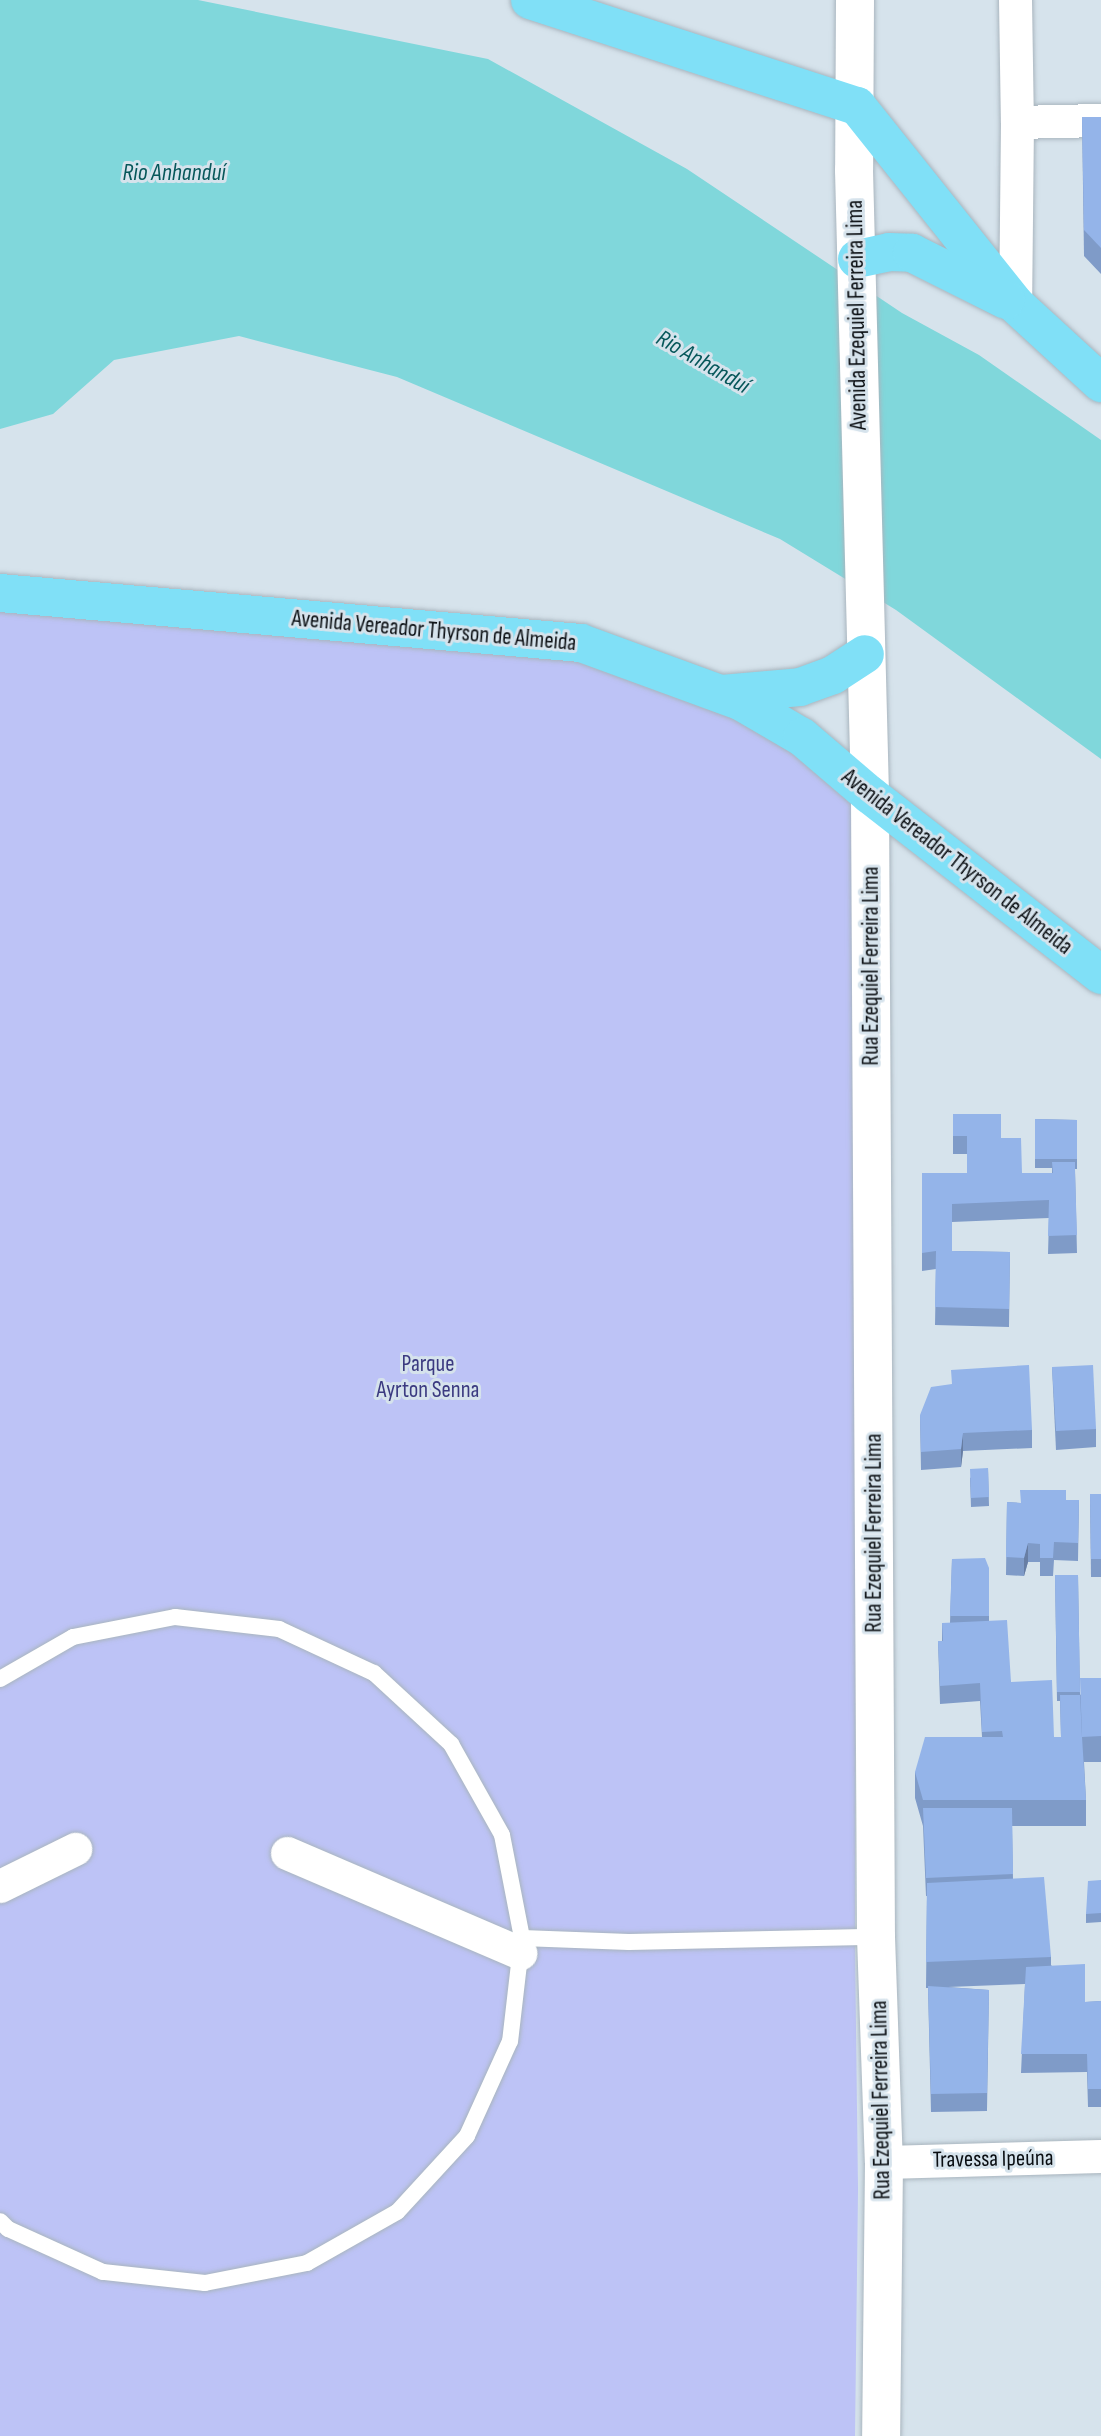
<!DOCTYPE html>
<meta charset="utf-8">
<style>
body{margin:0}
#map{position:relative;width:1101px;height:2436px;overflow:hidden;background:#d6e3ec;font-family:"Sofia Sans Condensed",sans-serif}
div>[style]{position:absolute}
.green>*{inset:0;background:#bdc3f6}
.water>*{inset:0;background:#80d7db}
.roads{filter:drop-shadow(0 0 2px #a9b5be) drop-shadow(0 0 2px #a9b5be)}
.lane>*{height:16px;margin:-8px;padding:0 8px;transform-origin:8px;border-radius:8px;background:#fff}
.street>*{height:33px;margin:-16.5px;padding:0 16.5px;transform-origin:16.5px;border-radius:16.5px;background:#fff}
.secondary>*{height:38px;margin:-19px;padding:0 19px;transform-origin:19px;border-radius:19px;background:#fff}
.primary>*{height:38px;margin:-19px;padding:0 19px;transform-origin:19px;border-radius:19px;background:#80e0f7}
.wall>*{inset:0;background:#7f9bc8}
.shaded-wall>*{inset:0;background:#687ea3}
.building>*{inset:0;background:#94b4e9}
span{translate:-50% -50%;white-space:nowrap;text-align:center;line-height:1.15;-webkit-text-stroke:6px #d6e3ec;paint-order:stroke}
.street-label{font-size:23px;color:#0a0e12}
.park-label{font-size:23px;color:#3b3a80}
.water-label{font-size:24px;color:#07575a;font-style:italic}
</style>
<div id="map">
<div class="green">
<div style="clip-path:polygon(0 604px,577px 656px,733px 714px,802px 757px,856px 807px,855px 1946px,858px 2189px,855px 2436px,0 2436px)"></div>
</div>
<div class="water">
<div style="clip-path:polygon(0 0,198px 0,488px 59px,687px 169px,902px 313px,979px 355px,1101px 440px,1101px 759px,896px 610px,780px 539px,397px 377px,239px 336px,114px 360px,53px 414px,0 429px)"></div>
</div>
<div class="roads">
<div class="lane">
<div style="left:0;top:1679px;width:84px;rotate:-29.9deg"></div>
<div style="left:73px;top:1637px;width:104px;rotate:-11.1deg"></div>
<div style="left:175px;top:1617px;width:105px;rotate:6.6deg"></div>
<div style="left:279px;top:1629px;width:105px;rotate:24.9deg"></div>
<div style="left:374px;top:1673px;width:105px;rotate:42.7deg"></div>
<div style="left:451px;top:1744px;width:104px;rotate:60.7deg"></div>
<div style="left:502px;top:1835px;width:105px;rotate:79deg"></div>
<div style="left:522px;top:1938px;width:104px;rotate:96.6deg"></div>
<div style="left:510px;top:2041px;width:104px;rotate:114.4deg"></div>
<div style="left:467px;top:2136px;width:103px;rotate:132.6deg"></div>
<div style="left:397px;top:2212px;width:103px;rotate:150.5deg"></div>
<div style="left:307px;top:2263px;width:104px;rotate:168.9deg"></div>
<div style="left:205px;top:2283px;width:103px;rotate:-173.8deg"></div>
<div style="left:103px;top:2272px;width:104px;rotate:-155.6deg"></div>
<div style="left:8px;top:2229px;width:11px;rotate:-135deg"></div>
<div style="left:522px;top:1938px;width:107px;rotate:2.1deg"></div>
<div style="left:629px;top:1942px;width:247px;rotate:-1.2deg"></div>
</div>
<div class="street">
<div style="left:1015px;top:0;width:122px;rotate:89.1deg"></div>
<div style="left:1017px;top:122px;width:182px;rotate:90.6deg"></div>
<div style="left:1017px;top:122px;width:84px;rotate:-1.4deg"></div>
<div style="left:287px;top:1853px;width:254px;rotate:23.2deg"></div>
<div style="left:0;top:1886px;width:84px;rotate:-26.3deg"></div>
<div style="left:884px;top:2162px;width:217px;rotate:-1.6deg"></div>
</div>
<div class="secondary">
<div style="left:855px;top:0;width:170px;rotate:90.3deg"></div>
<div style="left:854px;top:170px;width:625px;rotate:88.53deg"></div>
<div style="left:870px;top:795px;width:1142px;rotate:89.7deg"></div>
<div style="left:876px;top:1937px;width:225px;rotate:88deg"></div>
<div style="left:884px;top:2162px;width:274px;rotate:90.6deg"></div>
</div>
<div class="primary">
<div style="left:530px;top:0;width:344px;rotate:18deg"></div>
<div style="left:857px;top:106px;width:253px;rotate:51.4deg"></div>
<div style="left:1015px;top:304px;width:117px;rotate:42.6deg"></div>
<div style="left:857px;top:259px;width:33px;rotate:-12deg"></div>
<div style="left:889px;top:252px;width:23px;rotate:2deg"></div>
<div style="left:912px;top:253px;width:105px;rotate:26.6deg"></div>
<div style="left:0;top:593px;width:583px;rotate:4.92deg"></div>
<div style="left:581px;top:643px;width:171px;rotate:20.1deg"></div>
<div style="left:742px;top:702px;width:69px;rotate:30.3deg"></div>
<div style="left:802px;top:737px;width:89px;rotate:40.5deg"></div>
<div style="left:870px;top:795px;width:293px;rotate:37.9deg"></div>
<div style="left:722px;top:694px;width:78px;rotate:-5.1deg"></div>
<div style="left:800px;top:687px;width:35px;rotate:-20deg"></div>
<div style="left:833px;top:675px;width:38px;rotate:-33deg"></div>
</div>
</div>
<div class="wall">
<div style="clip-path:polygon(1082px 117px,1101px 117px,1101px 274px,1084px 256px)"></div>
<div style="clip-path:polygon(953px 1114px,1001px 1138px,1022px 1173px,1052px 1173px,1052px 1168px,1035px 1168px,1035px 1119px,1077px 1120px,1077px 1169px,1075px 1169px,1077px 1253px,1048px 1254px,1049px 1218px,952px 1222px,952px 1251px,1010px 1252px,1009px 1327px,935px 1325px,936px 1269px,922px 1271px,922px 1173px,967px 1173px,967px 1154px,953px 1154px)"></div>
<div style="clip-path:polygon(1052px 1367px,1096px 1429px,1096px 1447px,1056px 1450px)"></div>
<div style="clip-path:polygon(920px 1415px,1032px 1430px,1032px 1448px,963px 1451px,961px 1467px,921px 1470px)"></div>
<div style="clip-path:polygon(988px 1468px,989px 1506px,971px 1507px,970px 1478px)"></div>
<div style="clip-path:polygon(1090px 1494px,1101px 1494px,1101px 1577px,1091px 1577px)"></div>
<div style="clip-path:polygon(1066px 1500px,1079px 1500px,1078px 1561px,1054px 1560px,1053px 1576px,1040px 1576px,1040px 1562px,1028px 1562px,1024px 1576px,1006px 1575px,1007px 1502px,1020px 1503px)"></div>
<div style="clip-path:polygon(952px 1559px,989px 1568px,989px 1621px,1011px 1682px,1054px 1737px,1061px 1737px,1060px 1701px,1057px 1701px,1055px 1575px,1078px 1575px,1080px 1695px,1101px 1678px,1101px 1762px,1084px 1762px,1086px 1800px,1086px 1826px,1012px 1826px,1013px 1879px,1051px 1957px,1051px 1965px,1085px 2002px,1101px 2001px,1101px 2107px,1088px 2107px,1087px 2072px,1021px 2073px,1025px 1984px,948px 1987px,989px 1990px,987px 2111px,931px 2112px,928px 1988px,926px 1988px,927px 1896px,926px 1896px,923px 1826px,915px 1798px,915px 1772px,982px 1737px,980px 1701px,940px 1704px,938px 1641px,942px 1641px,942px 1623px,950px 1623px)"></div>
<div style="clip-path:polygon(1101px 1880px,1101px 1922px,1086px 1923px,1086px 1914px)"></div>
</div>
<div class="shaded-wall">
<div style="clip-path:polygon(963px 1433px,963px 1451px,961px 1467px,961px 1449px)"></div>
<div style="clip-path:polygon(1028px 1543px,1028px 1562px,1024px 1576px,1024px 1558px)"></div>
</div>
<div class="building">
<div style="clip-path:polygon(1082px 117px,1101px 117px,1101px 248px,1084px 230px)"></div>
<div style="clip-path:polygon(953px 1114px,1001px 1114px,1001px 1138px,1021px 1138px,1022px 1173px,1075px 1173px,1077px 1235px,1048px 1236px,1049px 1200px,952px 1204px,952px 1251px,1010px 1252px,1009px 1309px,935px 1307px,936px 1251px,922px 1253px,922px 1173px,967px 1173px,967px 1136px,953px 1136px)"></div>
<div style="clip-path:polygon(1035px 1119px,1077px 1120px,1077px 1159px,1035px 1159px)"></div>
<div style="clip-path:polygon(1052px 1162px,1075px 1162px,1075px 1173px,1053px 1173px)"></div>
<div style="clip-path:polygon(1029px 1365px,1032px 1430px,963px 1433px,961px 1449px,921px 1452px,920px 1415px,931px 1387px,952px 1384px,951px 1370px)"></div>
<div style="clip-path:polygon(1093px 1365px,1096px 1429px,1056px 1431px,1052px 1367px)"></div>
<div style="clip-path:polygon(988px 1468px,989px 1497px,971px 1498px,970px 1469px)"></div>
<div style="clip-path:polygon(1020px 1490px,1066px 1490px,1066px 1500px,1079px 1500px,1078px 1543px,1054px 1542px,1053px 1558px,1040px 1558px,1040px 1544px,1028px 1543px,1024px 1558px,1006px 1557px,1007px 1502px,1021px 1503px)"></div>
<div style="clip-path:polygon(1090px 1494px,1101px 1494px,1101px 1559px,1091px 1559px)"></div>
<div style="clip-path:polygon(985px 1558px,989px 1568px,989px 1616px,950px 1616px,952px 1559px)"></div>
<div style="clip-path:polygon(1055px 1575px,1078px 1575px,1080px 1692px,1057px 1692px)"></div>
<div style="clip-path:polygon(1007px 1620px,1011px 1682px,1052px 1680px,1054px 1737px,1003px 1737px,1002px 1731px,982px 1732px,980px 1683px,940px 1686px,938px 1641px,943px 1641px,942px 1623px)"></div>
<div style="clip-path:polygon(1080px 1678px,1101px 1678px,1101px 1736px,1082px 1737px)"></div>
<div style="clip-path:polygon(1060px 1695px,1080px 1695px,1082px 1737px,1061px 1737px)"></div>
<div style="clip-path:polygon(925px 1737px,1082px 1737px,1086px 1800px,923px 1800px,915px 1772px)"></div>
<div style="clip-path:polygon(923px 1808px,1012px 1808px,1013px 1874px,926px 1878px)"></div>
<div style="clip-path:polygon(1044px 1877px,1051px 1957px,926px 1962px,927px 1883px)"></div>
<div style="clip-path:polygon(1101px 1880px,1101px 1913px,1086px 1914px,1088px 1881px)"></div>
<div style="clip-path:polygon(1085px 1964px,1085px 2002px,1101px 2001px,1101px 2089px,1088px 2089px,1087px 2054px,1021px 2054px,1026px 1967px)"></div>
<div style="clip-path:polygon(928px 1986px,989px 1990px,987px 2093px,931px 2094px)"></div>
</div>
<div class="street-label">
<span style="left:857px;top:315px;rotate:-91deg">Avenida Ezequiel Ferreira Lima</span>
<span style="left:434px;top:631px;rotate:5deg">Avenida Vereador Thyrson de Almeida</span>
<span style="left:957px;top:862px;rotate:38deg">Avenida Vereador Thyrson de Almeida</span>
<span style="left:871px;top:966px;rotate:-90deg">Rua Ezequiel Ferreira Lima</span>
<span style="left:874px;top:1533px;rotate:-90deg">Rua Ezequiel Ferreira Lima</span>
<span style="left:881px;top:2100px;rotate:-91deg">Rua Ezequiel Ferreira Lima</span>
<span style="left:993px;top:2159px;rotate:-1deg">Travessa Ipeúna</span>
</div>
<div class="park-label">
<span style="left:428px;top:1377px">Parque<br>Ayrton Senna</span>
</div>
<div class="water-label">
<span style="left:174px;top:173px">Rio Anhanduí</span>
<span style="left:703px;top:362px;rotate:30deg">Rio Anhanduí</span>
</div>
</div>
